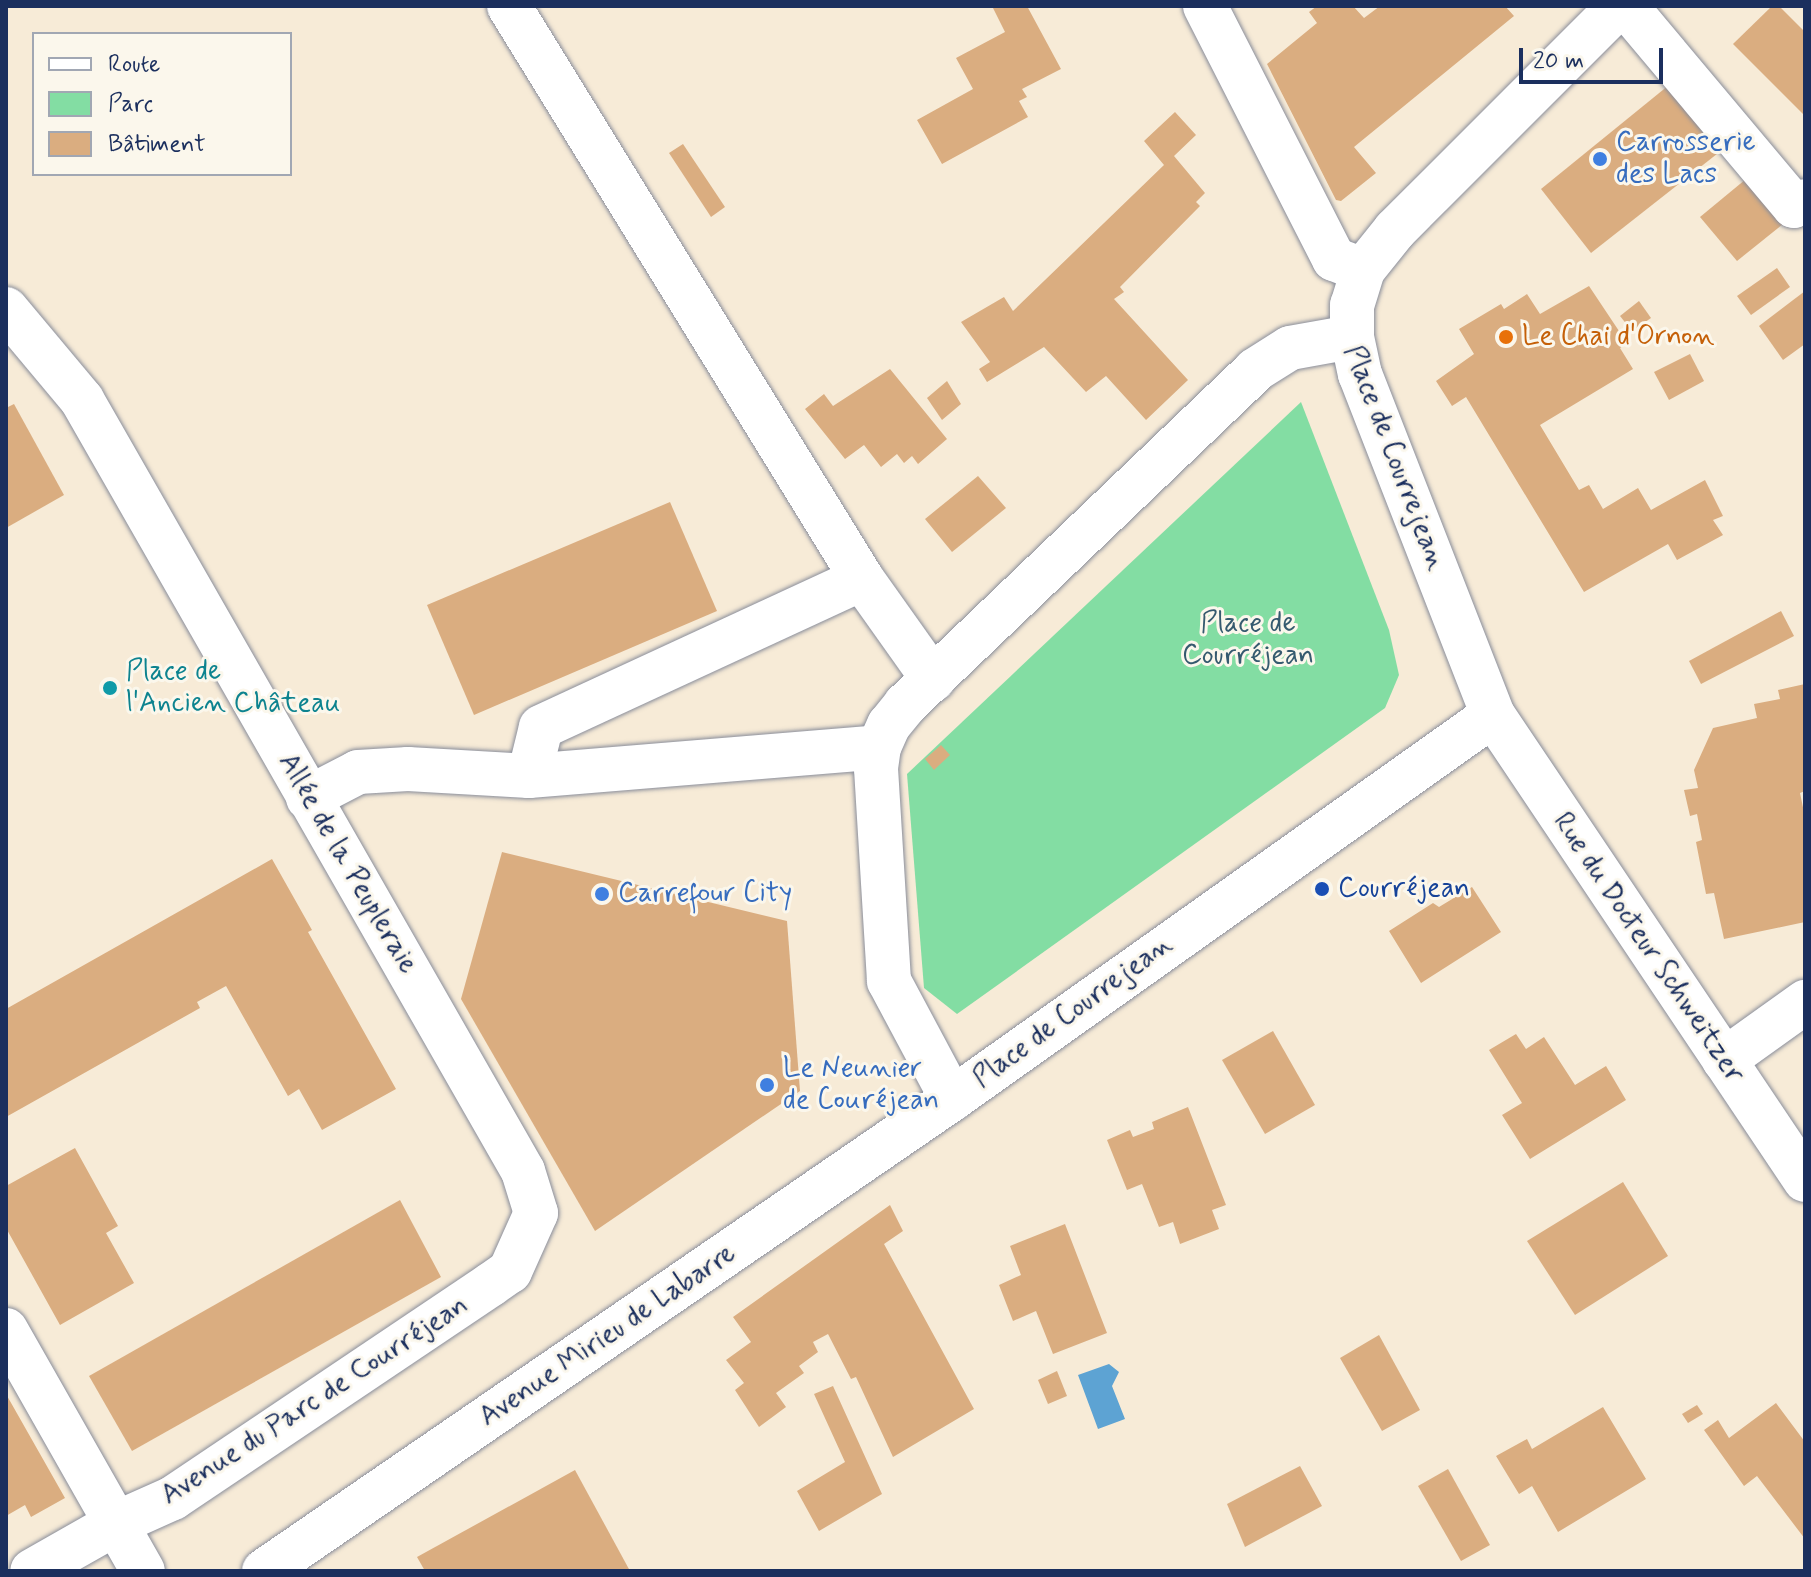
<!DOCTYPE html>
<meta charset="utf-8">
<style>
body{margin:0}
#map{position:relative;width:1811px;height:1577px;overflow:hidden;background:#f7ebd7;font-family:Mynerve,sans-serif}
div>[style]{position:absolute}
.green>*{inset:0;background:#83dda3}
.water>*{inset:0;background:#5da3d3}
.building>*{inset:0;background:#daad80}
.roads{filter:drop-shadow(0 0 2px #898d9a) drop-shadow(0 0 2px #898d9a)}
.minor>*{height:44px;margin:-22px;padding:0 22px;transform-origin:22px;border-radius:22px;background:#fff}
.dots>*{width:22px;height:22px;translate:-50% -50%;box-sizing:border-box;border:4px solid #fbf7ec;border-radius:50%}
span{translate:-50% -50%;white-space:nowrap;text-align:center;line-height:1.15;-webkit-text-stroke:6px #fbf7ec;paint-order:stroke}
.shop-label{font-size:28px;color:#366cbe}
.left{translate:0 -50%;text-align:left}
.food-label{font-size:28px;color:#c56008}
.street-label{font-size:28px;color:#1b2f5e}
.park-label{font-size:28px;color:#355a6f}
.culture-label{font-size:28px;color:#0d838f}
.transit-label{font-size:28px;color:#164399}
.frame{position:absolute;inset:0;border:8px solid #1b2f5e;pointer-events:none}
.legend{position:absolute;left:32px;top:32px;width:260px;height:144px;box-sizing:border-box;background:#fbf7ec;border:2px solid #a1a7b3;margin:0;padding:10px 14px;list-style:none;font-size:24px;color:#1b2f5e}
.legend li{display:flex;align-items:center;gap:16px;height:40px}
.legend b{width:40px;border:2px solid #a1a7b3}
.scale{position:absolute;left:1519px;top:48px;width:144px;height:36px;box-sizing:border-box;border:4px solid #1b2f5e;border-top:0;padding-left:10px;font-size:24px;line-height:28px;white-space:nowrap;color:#1b2f5e;-webkit-text-stroke:6px #fbf7ec;paint-order:stroke}
</style>
<div id="map">
<div class="green">
<div style="clip-path:polygon(1301px 402px,1389px 630px,1399px 675px,1385px 708px,957px 1014px,924px 988px,907px 774px)"></div>
</div>
<div class="water">
<div style="clip-path:polygon(1109px 1364px,1119px 1372px,1112px 1386px,1125px 1419px,1098px 1429px,1078px 1375px)"></div>
</div>
<div class="building">
<div style="clip-path:polygon(996px 6px,1027px 6px,1061px 69px,1022px 89px,1027px 97px,1019px 101px,1028px 117px,942px 164px,917px 120px,973px 89px,956px 58px,1005px 32px,993px 8px)"></div>
<div style="clip-path:polygon(1317px 6px,1353px 6px,1364px 18px,1380px 6px,1505px 6px,1514px 16px,1354px 147px,1376px 173px,1341px 201px,1336px 200px,1267px 64px,1317px 23px,1309px 12px)"></div>
<div style="clip-path:polygon(1772px 6px,1779px 6px,1805px 32px,1803px 114px,1733px 44px)"></div>
<div style="clip-path:polygon(1669px 85px,1722px 150px,1591px 253px,1541px 189px)"></div>
<div style="clip-path:polygon(1175px 112px,1196px 135px,1174px 156px,1205px 193px,1196px 202px,1200px 206px,1120px 287px,1124px 292px,1114px 299px,1188px 380px,1146px 420px,1106px 376px,1086px 392px,1044px 347px,987px 382px,979px 369px,990px 362px,961px 322px,1004px 297px,1013px 311px,1164px 165px,1144px 141px)"></div>
<div style="clip-path:polygon(683px 144px,725px 207px,711px 217px,669px 153px)"></div>
<div style="clip-path:polygon(1746px 179px,1783px 224px,1737px 261px,1700px 217px)"></div>
<div style="clip-path:polygon(1777px 268px,1790px 287px,1751px 315px,1737px 296px)"></div>
<div style="clip-path:polygon(1589px 286px,1627px 343px,1620px 348px,1633px 369px,1540px 425px,1579px 490px,1589px 485px,1603px 509px,1638px 488px,1651px 510px,1705px 480px,1723px 516px,1713px 520px,1723px 535px,1677px 560px,1668px 544px,1584px 592px,1466px 397px,1452px 406px,1436px 381px,1474px 354px,1459px 329px,1501px 304px,1504px 309px,1527px 294px,1540px 314px)"></div>
<div style="clip-path:polygon(1805px 291px,1805px 344px,1783px 360px,1759px 326px)"></div>
<div style="clip-path:polygon(1639px 301px,1651px 318px,1632px 331px,1620px 316px)"></div>
<div style="clip-path:polygon(1690px 354px,1704px 381px,1669px 400px,1654px 372px)"></div>
<div style="clip-path:polygon(890px 369px,947px 439px,918px 464px,912px 456px,904px 463px,897px 454px,881px 467px,864px 445px,845px 459px,805px 409px,824px 394px,833px 406px)"></div>
<div style="clip-path:polygon(947px 381px,961px 404px,942px 420px,927px 398px)"></div>
<div style="clip-path:polygon(14px 404px,64px 495px,6px 528px,6px 408px)"></div>
<div style="clip-path:polygon(978px 476px,1006px 508px,952px 552px,925px 519px)"></div>
<div style="clip-path:polygon(670px 502px,717px 611px,474px 715px,427px 605px)"></div>
<div style="clip-path:polygon(1781px 611px,1794px 636px,1701px 684px,1689px 661px)"></div>
<div style="clip-path:polygon(1805px 684px,1805px 791px,1800px 793px,1805px 817px,1805px 922px,1724px 939px,1714px 893px,1706px 894px,1696px 842px,1702px 840px,1697px 814px,1690px 816px,1684px 790px,1698px 788px,1694px 770px,1713px 728px,1757px 718px,1754px 704px,1780px 699px,1778px 690px)"></div>
<div style="clip-path:polygon(941px 745px,950px 755px,934px 770px,925px 759px)"></div>
<div style="clip-path:polygon(502px 852px,787px 921px,800px 1091px,595px 1231px,461px 999px)"></div>
<div style="clip-path:polygon(272px 859px,312px 930px,308px 932px,396px 1089px,322px 1130px,299px 1089px,288px 1096px,226px 986px,197px 1002px,200px 1008px,6px 1117px,6px 1009px)"></div>
<div style="clip-path:polygon(1472px 887px,1501px 932px,1421px 983px,1389px 931px,1433px 903px,1439px 907px)"></div>
<div style="clip-path:polygon(1273px 1031px,1315px 1105px,1265px 1134px,1222px 1060px)"></div>
<div style="clip-path:polygon(1516px 1034px,1526px 1049px,1544px 1037px,1575px 1085px,1606px 1066px,1626px 1100px,1530px 1159px,1502px 1115px,1522px 1103px,1489px 1050px)"></div>
<div style="clip-path:polygon(1188px 1107px,1226px 1205px,1212px 1210px,1219px 1229px,1180px 1244px,1173px 1222px,1159px 1227px,1142px 1184px,1127px 1190px,1107px 1140px,1130px 1130px,1133px 1137px,1154px 1129px,1152px 1122px)"></div>
<div style="clip-path:polygon(75px 1148px,118px 1226px,106px 1233px,134px 1283px,60px 1325px,6px 1228px,6px 1186px)"></div>
<div style="clip-path:polygon(1623px 1182px,1668px 1256px,1575px 1315px,1527px 1241px)"></div>
<div style="clip-path:polygon(400px 1200px,441px 1277px,132px 1451px,89px 1376px)"></div>
<div style="clip-path:polygon(890px 1205px,903px 1231px,884px 1244px,974px 1409px,893px 1457px,856px 1377px,851px 1379px,828px 1334px,813px 1342px,818px 1352px,799px 1366px,804px 1373px,776px 1393px,786px 1407px,759px 1427px,735px 1390px,744px 1383px,726px 1360px,751px 1342px,733px 1317px)"></div>
<div style="clip-path:polygon(1065px 1224px,1107px 1333px,1053px 1354px,1036px 1311px,1013px 1321px,999px 1285px,1021px 1275px,1010px 1246px)"></div>
<div style="clip-path:polygon(1379px 1335px,1420px 1410px,1382px 1431px,1340px 1358px)"></div>
<div style="clip-path:polygon(1057px 1371px,1067px 1396px,1048px 1404px,1038px 1380px)"></div>
<div style="clip-path:polygon(833px 1386px,882px 1494px,819px 1531px,797px 1491px,845px 1462px,814px 1394px)"></div>
<div style="clip-path:polygon(6px 1394px,65px 1498px,31px 1517px,25px 1505px,6px 1516px)"></div>
<div style="clip-path:polygon(1776px 1403px,1805px 1442px,1805px 1539px,1757px 1476px,1744px 1486px,1704px 1430px,1718px 1420px,1729px 1438px)"></div>
<div style="clip-path:polygon(1697px 1405px,1703px 1414px,1688px 1423px,1682px 1414px)"></div>
<div style="clip-path:polygon(1603px 1407px,1646px 1479px,1558px 1532px,1532px 1486px,1519px 1494px,1496px 1456px,1527px 1439px,1532px 1449px)"></div>
<div style="clip-path:polygon(1300px 1466px,1322px 1506px,1245px 1547px,1227px 1504px)"></div>
<div style="clip-path:polygon(1448px 1469px,1490px 1545px,1461px 1561px,1418px 1486px)"></div>
<div style="clip-path:polygon(575px 1470px,630px 1571px,425px 1571px,417px 1557px)"></div>
</div>
<div class="roads">
<div class="minor">
<div style="left:509px;top:6px;width:673px;rotate:58.36deg"></div>
<div style="left:862px;top:579px;width:123px;rotate:54.6deg"></div>
<div style="left:1205px;top:6px;width:284px;rotate:63deg"></div>
<div style="left:1334px;top:259px;width:31px;rotate:21deg"></div>
<div style="left:1619px;top:6px;width:317px;rotate:135deg"></div>
<div style="left:1395px;top:230px;width:51px;rotate:128.7deg"></div>
<div style="left:1363px;top:270px;width:37px;rotate:107deg"></div>
<div style="left:1352px;top:305px;width:32px;rotate:90deg"></div>
<div style="left:1352px;top:337px;width:38px;rotate:78deg"></div>
<div style="left:1360px;top:374px;width:366px;rotate:68.7deg"></div>
<div style="left:1493px;top:715px;width:560px;rotate:56.14deg"></div>
<div style="left:1626px;top:6px;width:261px;rotate:50deg"></div>
<div style="left:1794px;top:206px;width:12px;rotate:-24deg"></div>
<div style="left:6px;top:309px;width:119px;rotate:50.1deg"></div>
<div style="left:82px;top:400px;width:888px;rotate:60.23deg"></div>
<div style="left:523px;top:1171px;width:44px;rotate:72.8deg"></div>
<div style="left:536px;top:1213px;width:64px;rotate:114.1deg"></div>
<div style="left:510px;top:1271px;width:24px;rotate:145deg"></div>
<div style="left:490px;top:1285px;width:382px;rotate:146.1deg"></div>
<div style="left:173px;top:1498px;width:64px;rotate:155.9deg"></div>
<div style="left:115px;top:1524px;width:95px;rotate:150.5deg"></div>
<div style="left:529px;top:776px;width:50px;rotate:-76.2deg"></div>
<div style="left:541px;top:727px;width:353px;rotate:-24.8deg"></div>
<div style="left:308px;top:798px;width:56px;rotate:-27.5deg"></div>
<div style="left:358px;top:772px;width:50px;rotate:-3.4deg"></div>
<div style="left:408px;top:769px;width:121px;rotate:3.3deg"></div>
<div style="left:529px;top:776px;width:351px;rotate:-4.7deg"></div>
<div style="left:1724px;top:1060px;width:100px;rotate:-35.6deg"></div>
<div style="left:952px;top:1099px;width:134px;rotate:-118.1deg"></div>
<div style="left:889px;top:981px;width:213px;rotate:-93.5deg"></div>
<div style="left:876px;top:768px;width:21px;rotate:-82deg"></div>
<div style="left:879px;top:747px;width:24px;rotate:-66deg"></div>
<div style="left:889px;top:725px;width:26px;rotate:-51deg"></div>
<div style="left:905px;top:705px;width:484px;rotate:-43.7deg"></div>
<div style="left:1255px;top:370px;width:41px;rotate:-32.2deg"></div>
<div style="left:1290px;top:348px;width:63px;rotate:-10.1deg"></div>
<div style="left:6px;top:1330px;width:277px;rotate:60.4deg"></div>
<div style="left:264px;top:1571px;width:834px;rotate:-34.45deg"></div>
<div style="left:952px;top:1099px;width:663px;rotate:-35.37deg"></div>
</div>
</div>
<div class="dots">
<div style="left:1600px;top:159px;background:#3f7fe0"></div>
<div style="left:1506px;top:337px;background:#e8710a"></div>
<div style="left:110px;top:688px;background:#0f9aa8"></div>
<div style="left:1322px;top:889px;background:#1a4fb4"></div>
<div style="left:602px;top:894px;background:#3f7fe0"></div>
<div style="left:767px;top:1085px;background:#3f7fe0"></div>
</div>
<div class="shop-label">
<span class="left" style="left:1616px;top:159px">Carrosserie<br>des Lacs</span>
<span class="left" style="left:618px;top:894px">Carrefour City</span>
<span class="left" style="left:783px;top:1085px">Le Neunier<br>de Couréjean</span>
</div>
<div class="food-label">
<span class="left" style="left:1522px;top:337px">Le Chai d'Ornon</span>
</div>
<div class="street-label">
<span style="left:1394px;top:458px;rotate:69deg">Place de Courrejean</span>
<span style="left:347px;top:864px;rotate:60deg">Allée de la Peupleraie</span>
<span style="left:1648px;top:948px;rotate:56deg">Rue du Docteur Schweitzer</span>
<span style="left:1073px;top:1012px;rotate:-36deg">Place de Courrejean</span>
<span style="left:608px;top:1336px;rotate:-34deg">Avenue Mirieu de Labarre</span>
<span style="left:315px;top:1401px;rotate:-33deg">Avenue du Parc de Courréjean</span>
</div>
<div class="park-label">
<span style="left:1248px;top:640px">Place de<br>Courréjean</span>
</div>
<div class="culture-label">
<span class="left" style="left:126px;top:688px">Place de<br>l'Ancien Château</span>
</div>
<div class="transit-label">
<span class="left" style="left:1338px;top:889px">Courréjean</span>
</div>
<div class="frame"></div>
<ul class="legend">
<li><b style="height:10px;background:#fff"></b>Route</li>
<li><b style="height:22px;background:#83dda3"></b>Parc</li>
<li><b style="height:22px;background:#daad80"></b>Bâtiment</li>
</ul>
<div class="scale">20 m</div>
</div>
